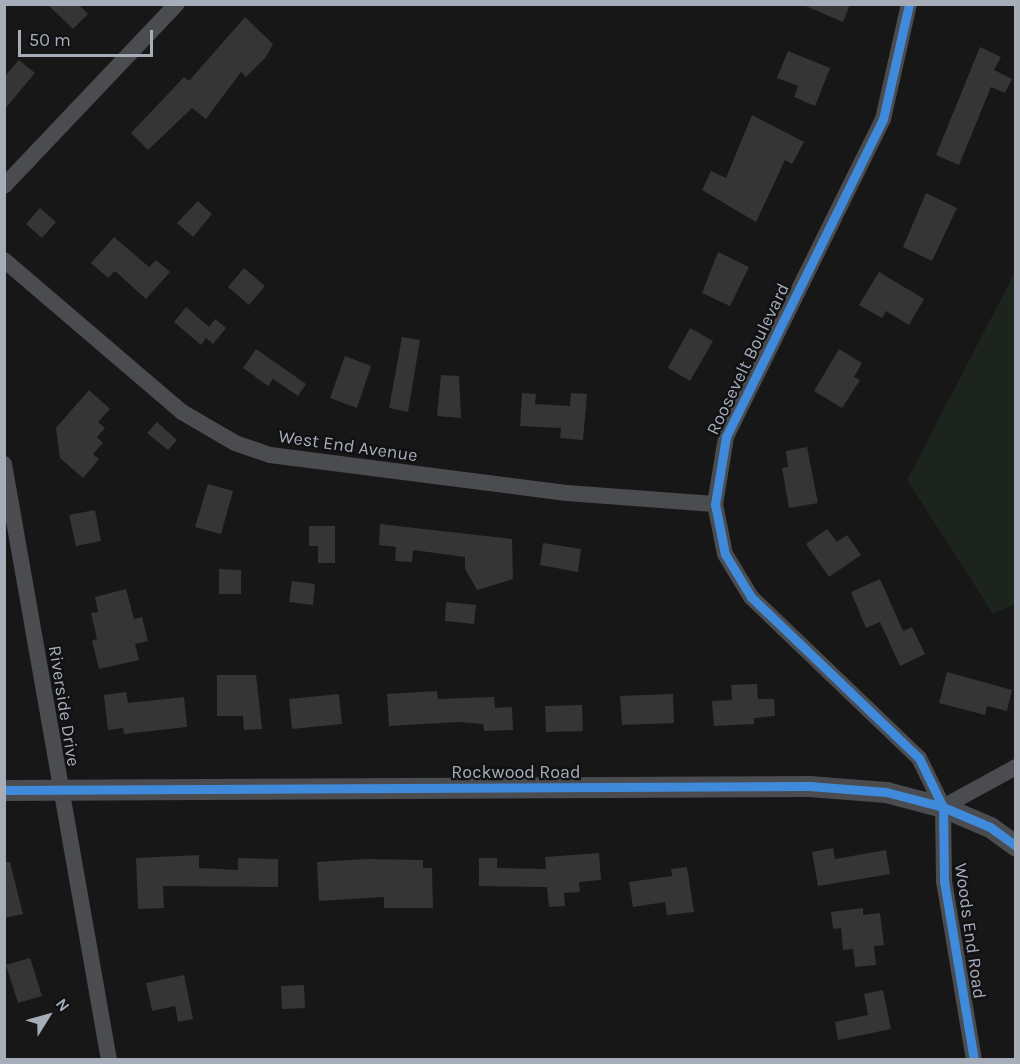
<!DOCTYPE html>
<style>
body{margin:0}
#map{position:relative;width:1020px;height:1064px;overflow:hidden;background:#171717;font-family:Karla,sans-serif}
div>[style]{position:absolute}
.green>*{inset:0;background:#1c241d}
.building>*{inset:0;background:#353536}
.minor>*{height:16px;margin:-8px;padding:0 8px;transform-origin:8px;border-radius:8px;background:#4a4c50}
.tertiary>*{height:21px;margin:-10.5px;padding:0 10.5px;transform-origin:10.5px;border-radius:10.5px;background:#4a4c50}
.cycleway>*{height:9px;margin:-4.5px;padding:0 4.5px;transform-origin:4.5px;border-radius:4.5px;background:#408adc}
span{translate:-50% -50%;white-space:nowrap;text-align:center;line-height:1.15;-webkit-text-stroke:4.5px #111113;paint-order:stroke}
.street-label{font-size:18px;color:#a6adb9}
.frame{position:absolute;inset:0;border:6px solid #a6adb9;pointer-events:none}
.north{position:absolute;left:18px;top:986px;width:60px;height:60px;-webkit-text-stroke:4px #111113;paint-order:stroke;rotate:53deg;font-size:16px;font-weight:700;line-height:24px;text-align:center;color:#a6adb9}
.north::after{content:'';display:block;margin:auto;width:21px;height:27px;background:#a6adb9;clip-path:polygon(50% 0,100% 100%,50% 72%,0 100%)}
.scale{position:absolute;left:18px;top:30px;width:135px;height:27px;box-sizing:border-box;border:3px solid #a6adb9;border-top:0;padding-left:8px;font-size:18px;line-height:21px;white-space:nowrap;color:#a6adb9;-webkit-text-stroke:4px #111113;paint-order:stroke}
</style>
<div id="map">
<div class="green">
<div style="clip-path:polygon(1015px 272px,1015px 604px,993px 614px,907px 480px)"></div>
</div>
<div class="building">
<div style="clip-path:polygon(47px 4px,78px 4px,88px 14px,73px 29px)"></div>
<div style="clip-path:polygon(801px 4px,850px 4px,843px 22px)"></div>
<div style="clip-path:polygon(245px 17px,273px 44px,266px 57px,246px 77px,241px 72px,206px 119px,192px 108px,148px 150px,131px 133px,184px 77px,189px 81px)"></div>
<div style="clip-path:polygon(980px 47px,1001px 57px,994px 70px,1012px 79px,1005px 93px,991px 87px,959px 165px,936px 155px)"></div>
<div style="clip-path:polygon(788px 51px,830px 68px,815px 106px,794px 97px,798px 86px,777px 78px)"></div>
<div style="clip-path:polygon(19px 60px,35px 73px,4px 110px,4px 77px)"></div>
<div style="clip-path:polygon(752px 115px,804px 142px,792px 164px,785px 160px,756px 222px,702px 190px,711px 171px,726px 178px)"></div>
<div style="clip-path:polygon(926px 193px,957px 208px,932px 261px,903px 247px)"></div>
<div style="clip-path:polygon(198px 201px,212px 214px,193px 237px,177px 223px)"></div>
<div style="clip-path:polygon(40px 208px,56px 222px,42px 238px,26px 224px)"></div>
<div style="clip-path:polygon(114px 237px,149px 267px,156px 260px,170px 272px,146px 299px,115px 271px,108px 278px,91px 263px)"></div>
<div style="clip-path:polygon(718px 252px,749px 267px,730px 306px,702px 293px)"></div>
<div style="clip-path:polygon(244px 268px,265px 286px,249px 305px,228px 287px)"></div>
<div style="clip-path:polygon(879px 272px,924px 299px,909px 325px,886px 311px,882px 318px,859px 305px)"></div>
<div style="clip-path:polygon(186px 307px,209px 327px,215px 319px,226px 328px,213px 344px,206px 338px,201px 345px,174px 322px)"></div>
<div style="clip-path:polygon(690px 328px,713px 341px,690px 381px,668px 368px)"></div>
<div style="clip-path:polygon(402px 337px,420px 340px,408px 412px,389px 408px)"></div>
<div style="clip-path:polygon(256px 349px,306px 384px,298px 396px,273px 379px,268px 386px,243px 368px)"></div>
<div style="clip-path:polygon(839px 349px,862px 363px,854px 377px,860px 380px,842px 408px,814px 391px)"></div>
<div style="clip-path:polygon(345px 356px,371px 366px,357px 408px,330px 398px)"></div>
<div style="clip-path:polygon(441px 375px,459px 376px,461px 418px,437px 416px)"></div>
<div style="clip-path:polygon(89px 390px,110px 409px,98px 422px,105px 428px,97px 437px,103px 443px,93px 454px,99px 459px,83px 478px,60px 458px,56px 428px)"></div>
<div style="clip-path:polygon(522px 393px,536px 394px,535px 404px,570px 406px,571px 393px,587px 394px,583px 440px,560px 438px,561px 428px,520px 426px)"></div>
<div style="clip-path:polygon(157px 422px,177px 440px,168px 450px,147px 433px)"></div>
<div style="clip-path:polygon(807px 447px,818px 503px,789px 508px,782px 468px,788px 467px,786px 451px)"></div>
<div style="clip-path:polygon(208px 484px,233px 491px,221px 534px,195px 527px)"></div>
<div style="clip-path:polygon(95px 510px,101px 541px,76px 546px,69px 515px)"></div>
<div style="clip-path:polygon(380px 524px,512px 539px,513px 579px,477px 590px,465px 569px,465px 557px,413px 550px,412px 562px,395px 561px,396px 547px,379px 545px)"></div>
<div style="clip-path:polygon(309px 526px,335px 526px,335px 563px,318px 563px,318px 546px,309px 546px)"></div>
<div style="clip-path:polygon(827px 529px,837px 542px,847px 535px,861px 555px,829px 577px,806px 544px)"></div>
<div style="clip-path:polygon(543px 543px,581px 549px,578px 572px,540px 565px)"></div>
<div style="clip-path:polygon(219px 569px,241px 570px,241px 594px,219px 594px)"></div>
<div style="clip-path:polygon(880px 579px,903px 631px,912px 627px,925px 654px,900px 666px,880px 622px,866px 628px,851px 592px)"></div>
<div style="clip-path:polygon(292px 581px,315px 584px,313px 605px,289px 602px)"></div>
<div style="clip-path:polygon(126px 589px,134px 619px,142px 617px,148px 641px,135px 644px,139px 660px,99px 669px,92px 641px,97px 639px,91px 613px,98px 612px,95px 597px)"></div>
<div style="clip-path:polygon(446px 602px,476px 605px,474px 624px,445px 621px)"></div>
<div style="clip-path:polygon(947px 672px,1012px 690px,1007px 711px,987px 706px,985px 715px,939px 703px)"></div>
<div style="clip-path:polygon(217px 675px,256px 675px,262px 729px,244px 730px,243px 716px,217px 716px)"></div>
<div style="clip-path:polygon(757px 684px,758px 699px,774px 699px,775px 716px,754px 718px,754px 724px,714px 726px,712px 701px,732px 700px,731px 685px)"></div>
<div style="clip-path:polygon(437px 691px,438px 699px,494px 697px,495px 708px,512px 707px,513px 730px,484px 731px,483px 724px,458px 722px,389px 726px,387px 694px)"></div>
<div style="clip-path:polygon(126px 692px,128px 703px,184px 697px,187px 727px,124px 734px,123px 728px,108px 730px,104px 695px)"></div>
<div style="clip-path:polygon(339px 694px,342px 724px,292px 729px,289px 699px)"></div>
<div style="clip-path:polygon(673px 694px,674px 723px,622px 725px,620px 696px)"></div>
<div style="clip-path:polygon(582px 705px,583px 731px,546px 732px,545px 706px)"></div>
<div style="clip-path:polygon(833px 848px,835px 859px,886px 850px,890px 874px,818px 886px,812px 852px)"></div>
<div style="clip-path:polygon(599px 853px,601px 880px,579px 882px,580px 892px,564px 893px,565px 906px,549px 907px,547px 887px,479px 886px,479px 858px,497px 858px,497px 868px,546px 869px,545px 857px)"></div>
<div style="clip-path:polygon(199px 855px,199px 868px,238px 870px,238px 858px,278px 859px,278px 887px,163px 886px,164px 908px,138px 909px,136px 858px)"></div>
<div style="clip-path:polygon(367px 859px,423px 860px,423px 868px,432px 868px,433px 908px,384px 908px,384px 897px,319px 901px,317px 862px)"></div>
<div style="clip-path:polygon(4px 862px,10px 862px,23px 914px,4px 918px)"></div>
<div style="clip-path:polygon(687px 867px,694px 912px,667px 915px,665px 902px,633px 907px,629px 882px,672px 876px,671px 869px)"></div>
<div style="clip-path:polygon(863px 908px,863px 915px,880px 913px,884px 945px,874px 946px,876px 965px,855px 967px,853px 949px,843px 950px,841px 928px,833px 929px,831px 912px)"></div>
<div style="clip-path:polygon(30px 958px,42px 996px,18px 1003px,6px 965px)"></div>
<div style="clip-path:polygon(184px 975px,193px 1019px,178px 1022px,175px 1006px,152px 1011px,146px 983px)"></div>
<div style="clip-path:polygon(304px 985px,305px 1008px,282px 1009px,281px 986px)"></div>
<div style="clip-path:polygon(883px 990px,891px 1029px,838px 1040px,835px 1022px,868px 1015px,864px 994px)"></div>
</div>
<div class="minor">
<div style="left:909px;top:4px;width:118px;rotate:102.7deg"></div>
<div style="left:883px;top:119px;width:355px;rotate:116.3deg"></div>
<div style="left:726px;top:437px;width:68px;rotate:99.3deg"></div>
<div style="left:715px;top:504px;width:51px;rotate:78.7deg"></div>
<div style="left:725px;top:554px;width:50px;rotate:58.8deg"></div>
<div style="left:751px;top:597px;width:233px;rotate:43.8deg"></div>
<div style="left:919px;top:758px;width:55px;rotate:63.9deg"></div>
<div style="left:943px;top:807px;width:74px;rotate:89.2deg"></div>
<div style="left:944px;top:881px;width:181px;rotate:80.5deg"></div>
<div style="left:4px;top:186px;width:251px;rotate:-46.5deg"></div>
<div style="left:4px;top:260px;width:234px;rotate:40.5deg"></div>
<div style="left:182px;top:412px;width:61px;rotate:30.3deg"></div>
<div style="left:235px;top:443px;width:37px;rotate:19deg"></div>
<div style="left:270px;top:455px;width:299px;rotate:7.3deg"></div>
<div style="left:567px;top:493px;width:148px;rotate:4.3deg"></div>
<div style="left:4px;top:464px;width:605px;rotate:80.01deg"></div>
<div style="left:943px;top:807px;width:83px;rotate:-28.7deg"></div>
</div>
<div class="tertiary">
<div style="left:4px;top:790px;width:805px;rotate:-0.28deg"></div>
<div style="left:809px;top:786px;width:77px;rotate:4.5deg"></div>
<div style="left:886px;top:792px;width:59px;rotate:14.7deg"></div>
<div style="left:943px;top:807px;width:51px;rotate:23.1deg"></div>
<div style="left:990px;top:827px;width:32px;rotate:36deg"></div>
</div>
<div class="cycleway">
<div style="left:909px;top:4px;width:118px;rotate:102.7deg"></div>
<div style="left:883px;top:119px;width:355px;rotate:116.3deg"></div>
<div style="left:726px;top:437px;width:68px;rotate:99.3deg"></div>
<div style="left:715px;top:504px;width:51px;rotate:78.7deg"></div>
<div style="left:725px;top:554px;width:50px;rotate:58.8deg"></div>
<div style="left:751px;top:597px;width:233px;rotate:43.8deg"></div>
<div style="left:919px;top:758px;width:55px;rotate:63.9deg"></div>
<div style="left:943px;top:807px;width:74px;rotate:89.2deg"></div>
<div style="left:944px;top:881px;width:181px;rotate:80.5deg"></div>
<div style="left:4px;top:790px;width:805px;rotate:-0.28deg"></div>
<div style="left:809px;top:786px;width:77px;rotate:4.5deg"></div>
<div style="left:886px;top:792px;width:59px;rotate:14.7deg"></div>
<div style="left:943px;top:807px;width:51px;rotate:23.1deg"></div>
<div style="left:990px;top:827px;width:32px;rotate:36deg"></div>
</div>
<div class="street-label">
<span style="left:748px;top:359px;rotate:-64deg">Roosevelt Boulevard</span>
<span style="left:348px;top:446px;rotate:8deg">West End Avenue</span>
<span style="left:64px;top:706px;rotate:81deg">Riverside Drive</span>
<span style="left:516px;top:772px">Rockwood Road</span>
<span style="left:970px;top:931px;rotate:82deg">Woods End Road</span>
</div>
<div class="frame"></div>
<div class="north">N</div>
<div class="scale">50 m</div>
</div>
